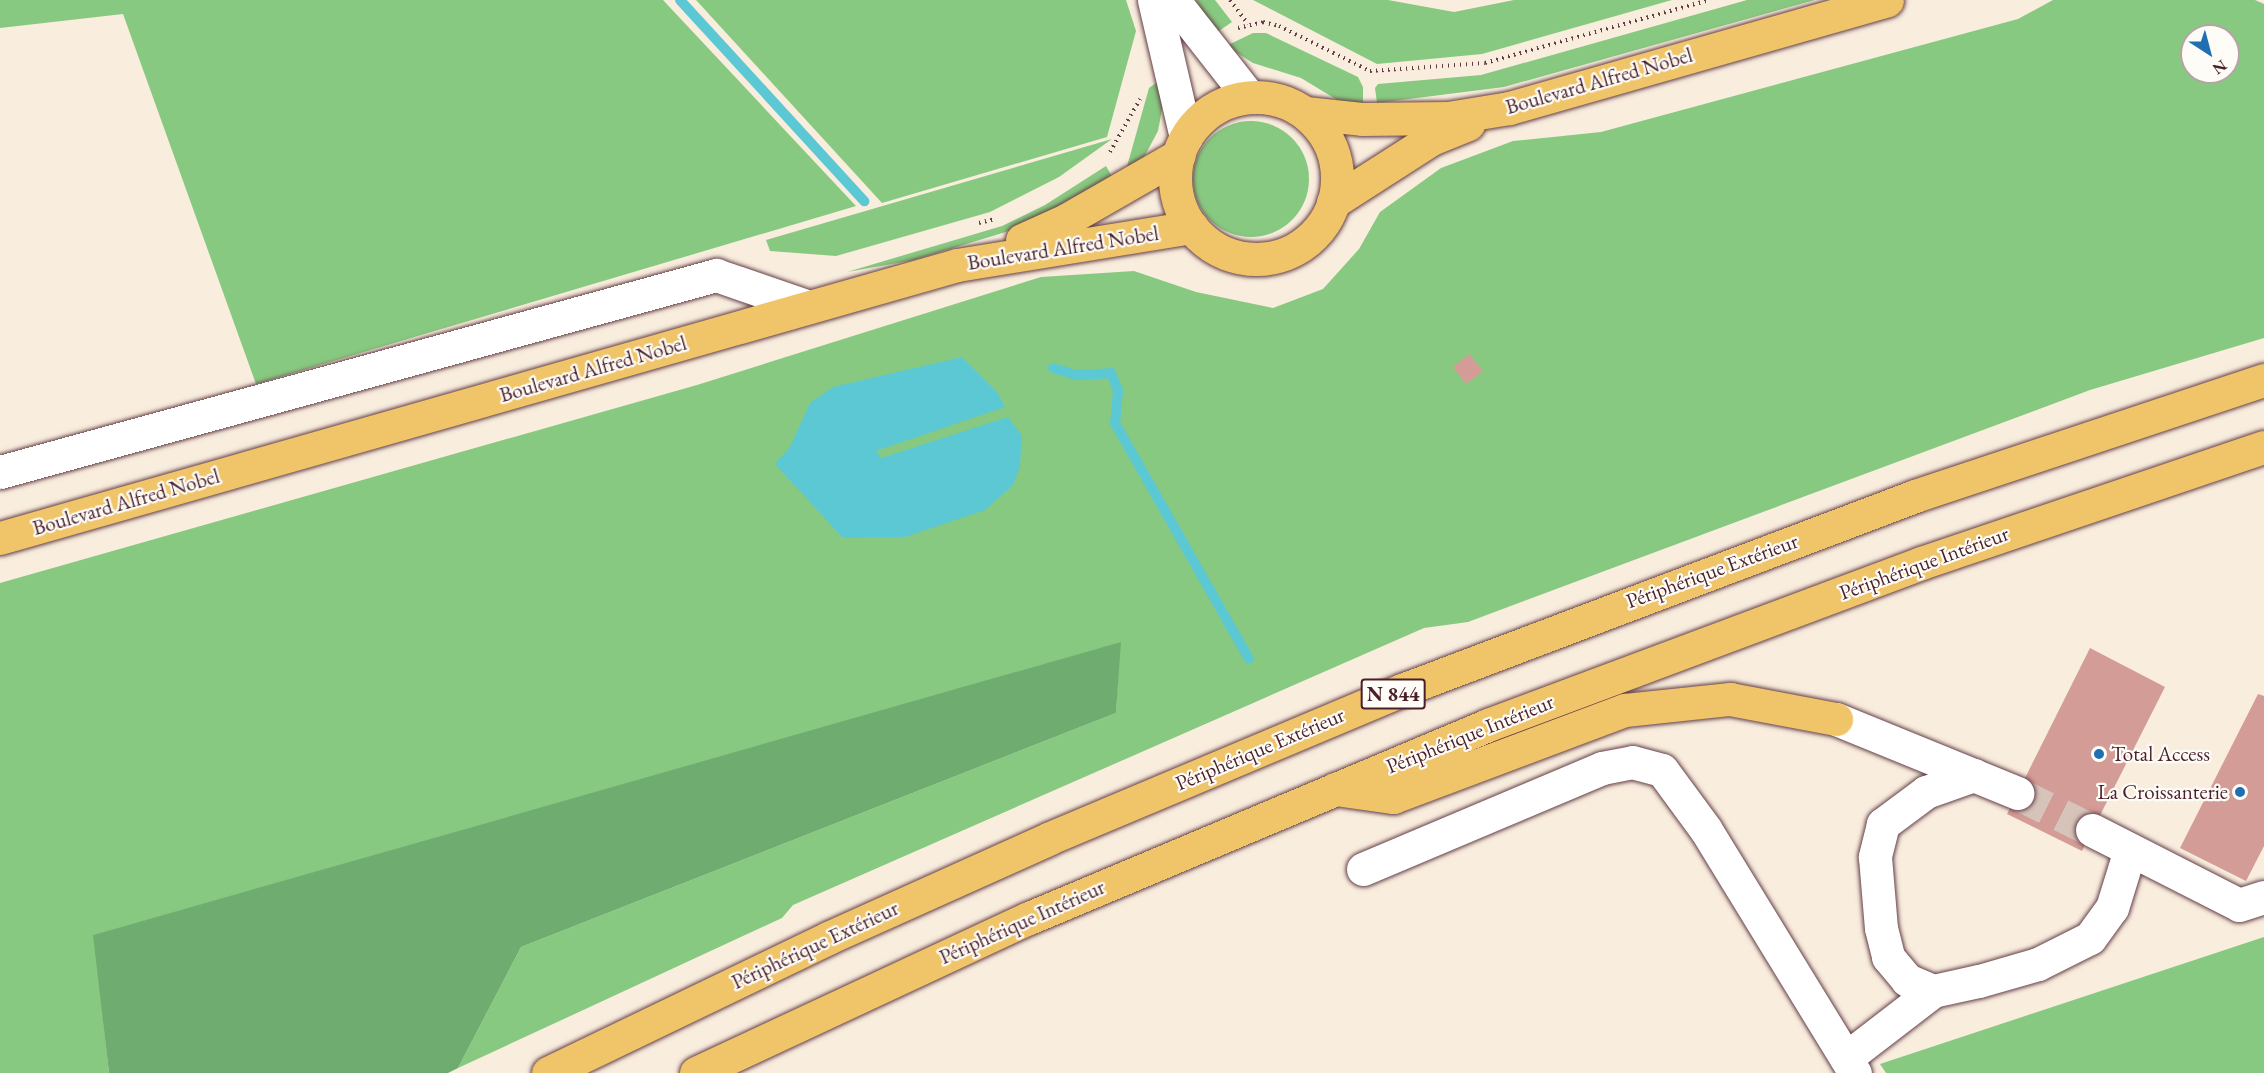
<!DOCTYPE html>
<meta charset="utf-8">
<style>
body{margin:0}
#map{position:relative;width:2264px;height:1073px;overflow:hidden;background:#f9edde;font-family:"EB Garamond",serif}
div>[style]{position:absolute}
.green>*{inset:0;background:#88c981}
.round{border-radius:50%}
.forest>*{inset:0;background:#6ead6f}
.water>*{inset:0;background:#5cc8d4}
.stream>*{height:10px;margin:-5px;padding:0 5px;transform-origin:5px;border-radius:5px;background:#5cc8d4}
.building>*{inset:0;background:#d39c96}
.minor-tunnel>*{height:33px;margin-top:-16.5px;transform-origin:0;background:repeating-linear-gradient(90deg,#d6c4ba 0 33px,transparent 0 49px)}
.path>*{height:4px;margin-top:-2px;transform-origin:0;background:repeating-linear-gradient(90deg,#643e46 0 1.5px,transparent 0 6px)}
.roads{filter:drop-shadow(0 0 2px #643e46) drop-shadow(0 0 2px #643e46)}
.minor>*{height:33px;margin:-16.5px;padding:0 16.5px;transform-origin:16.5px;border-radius:16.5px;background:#fff}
.major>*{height:33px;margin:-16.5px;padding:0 16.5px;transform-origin:16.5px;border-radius:16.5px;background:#f0c469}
.major>.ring{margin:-16.5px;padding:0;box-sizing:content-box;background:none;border:33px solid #f0c469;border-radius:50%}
.highway>*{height:33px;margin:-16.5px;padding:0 16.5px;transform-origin:16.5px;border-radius:16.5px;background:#f0c469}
.dots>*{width:16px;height:16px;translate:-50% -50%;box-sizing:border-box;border:3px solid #fdfcf7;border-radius:50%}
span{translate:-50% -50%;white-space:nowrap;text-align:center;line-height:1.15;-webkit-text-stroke:4.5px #fdfcf7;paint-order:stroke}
.shield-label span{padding:2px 4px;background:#fdfcf7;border:2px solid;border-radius:4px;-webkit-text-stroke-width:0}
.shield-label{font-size:20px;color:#4a1f2b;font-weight:700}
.street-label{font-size:21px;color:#4a1f2b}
.poi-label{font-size:21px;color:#4a1f2b}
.left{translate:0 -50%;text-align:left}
.right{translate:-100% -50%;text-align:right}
.north{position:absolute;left:2180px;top:24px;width:60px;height:60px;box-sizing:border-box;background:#fdfcf7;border:2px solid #b5a4a5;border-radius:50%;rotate:144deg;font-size:16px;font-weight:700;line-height:24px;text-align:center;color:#4a1f2b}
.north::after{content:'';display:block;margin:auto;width:21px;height:27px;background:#1f6fb2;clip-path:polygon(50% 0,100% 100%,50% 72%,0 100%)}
</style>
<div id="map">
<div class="green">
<div style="clip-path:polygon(0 0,663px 0,856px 206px,256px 384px,123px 14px,0 28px)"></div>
<div style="clip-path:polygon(696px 0,1126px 0,1136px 31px,1107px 137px,882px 203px)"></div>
<div style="clip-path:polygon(1196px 0,1215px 0,1232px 22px,1216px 33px)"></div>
<div style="clip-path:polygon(1253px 0,1388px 0,1454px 12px,1514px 0,1672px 0,1482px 54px,1377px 64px)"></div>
<div style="clip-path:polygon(1747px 0,1815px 0,1504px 87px,1377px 103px,1375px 88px,1378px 84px,1481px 75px)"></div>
<div style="clip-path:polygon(evenodd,2053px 0,2255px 0,2264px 4px,2264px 338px,2090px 390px,1468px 622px,1424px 628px,793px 905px,782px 918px,458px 1068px,521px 947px,1116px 713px,1120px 643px,94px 935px,109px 1073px,0 1073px,0 583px,697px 385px,1041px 277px,1134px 271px,1196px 292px,1273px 308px,1323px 289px,1359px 249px,1380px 212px,1441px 168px,1513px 141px,1601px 132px,2018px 19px,2053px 0,2192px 36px,2228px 36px,2228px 72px,2192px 72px,2192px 36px)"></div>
<div style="clip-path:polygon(1253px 33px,1266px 33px,1358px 77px,1363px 87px,1363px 105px,1339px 101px,1301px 78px,1253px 63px,1226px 46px)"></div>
<div style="clip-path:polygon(1162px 79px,1163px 104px,1158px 131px,1143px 159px,1126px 170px,1149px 88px)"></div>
<div class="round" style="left:1193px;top:121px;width:116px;height:116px"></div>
<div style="clip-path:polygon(1112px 139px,1059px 177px,990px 212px,836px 256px,770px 251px,766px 240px)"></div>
<div style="clip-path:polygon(1106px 166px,1114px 180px,1038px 222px,914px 260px,847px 272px,1002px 226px,1045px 205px)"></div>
<div style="clip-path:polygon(2264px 937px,2264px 1073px,1886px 1073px,1880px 1064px)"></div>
</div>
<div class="forest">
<div style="clip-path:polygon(1121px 642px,1116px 713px,521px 947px,458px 1068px,448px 1073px,109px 1073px,93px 935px)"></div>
</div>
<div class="water">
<div style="clip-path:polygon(962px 357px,997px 392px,1005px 407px,876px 451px,881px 458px,1008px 417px,1022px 436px,1020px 467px,1013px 485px,985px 510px,905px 537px,843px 538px,775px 464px,790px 447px,810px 403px,833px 387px)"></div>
</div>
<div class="stream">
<div style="left:680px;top:0;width:273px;rotate:47.5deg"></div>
<div style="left:1053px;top:368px;width:24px;rotate:17deg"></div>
<div style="left:1076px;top:375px;width:35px;rotate:-3deg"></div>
<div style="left:1111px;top:373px;width:18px;rotate:68deg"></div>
<div style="left:1118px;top:390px;width:33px;rotate:95deg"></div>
<div style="left:1115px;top:423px;width:271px;rotate:60.4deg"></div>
</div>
<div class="building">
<div style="clip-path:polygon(1469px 354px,1483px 371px,1466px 384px,1453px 367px)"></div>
<div style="clip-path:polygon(2090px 648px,2165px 687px,2082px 851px,2007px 814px)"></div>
<div style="clip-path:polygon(2258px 694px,2264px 696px,2264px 846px,2246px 881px,2180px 848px)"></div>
</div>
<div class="minor-tunnel">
<div style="left:2017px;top:793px;width:84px;rotate:26.3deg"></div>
</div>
<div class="path">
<div style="left:1230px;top:0;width:30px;rotate:53deg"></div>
<div style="left:1238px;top:28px;width:26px;rotate:-13deg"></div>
<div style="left:1263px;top:22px;width:16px;rotate:14deg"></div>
<div style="left:1279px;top:26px;width:102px;rotate:26.3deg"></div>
<div style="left:1370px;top:71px;width:115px;rotate:-4deg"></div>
<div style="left:1485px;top:63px;width:233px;rotate:-15.7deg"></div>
<div style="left:1110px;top:152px;width:61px;rotate:-60.5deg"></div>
<div style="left:979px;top:223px;width:16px;rotate:-14deg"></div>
</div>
<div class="roads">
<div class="minor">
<div style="left:1154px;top:0;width:141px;rotate:76.9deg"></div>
<div style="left:1173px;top:0;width:123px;rotate:51.9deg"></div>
<div style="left:0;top:472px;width:743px;rotate:-15.38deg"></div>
<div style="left:716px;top:275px;width:98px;rotate:19deg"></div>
<div style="left:1836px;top:719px;width:196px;rotate:22.2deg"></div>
<div style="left:1974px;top:775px;width:51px;rotate:160.5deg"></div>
<div style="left:1926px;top:792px;width:54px;rotate:143.3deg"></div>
<div style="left:1883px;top:824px;width:34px;rotate:104deg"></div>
<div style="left:1875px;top:857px;width:71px;rotate:85.2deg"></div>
<div style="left:1881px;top:928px;width:30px;rotate:76deg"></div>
<div style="left:1888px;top:957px;width:30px;rotate:50deg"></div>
<div style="left:1907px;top:980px;width:28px;rotate:23deg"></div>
<div style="left:1933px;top:991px;width:47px;rotate:-12.3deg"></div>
<div style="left:1979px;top:981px;width:61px;rotate:-16.1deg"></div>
<div style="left:2038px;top:964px;width:58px;rotate:-26.6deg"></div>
<div style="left:2090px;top:938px;width:37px;rotate:-54deg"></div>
<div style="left:2112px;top:908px;width:61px;rotate:-72.8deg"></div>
<div style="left:2092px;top:830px;width:165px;rotate:27deg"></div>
<div style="left:2239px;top:905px;width:26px;rotate:-18deg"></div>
<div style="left:1363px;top:869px;width:259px;rotate:-22.9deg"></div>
<div style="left:1602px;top:768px;width:31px;rotate:-11deg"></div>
<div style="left:1632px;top:762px;width:31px;rotate:15deg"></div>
<div style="left:1662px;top:770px;width:74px;rotate:53.7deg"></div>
<div style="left:1706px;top:830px;width:285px;rotate:58.5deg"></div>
<div style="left:1846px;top:1058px;width:110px;rotate:-37.6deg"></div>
</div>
<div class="major">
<div class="ring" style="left:1175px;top:97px;width:129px;height:129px"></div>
<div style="left:1305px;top:113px;width:57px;rotate:6deg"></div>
<div style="left:1362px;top:119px;width:86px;rotate:-0.7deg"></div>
<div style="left:1448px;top:118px;width:62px;rotate:-9.3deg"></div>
<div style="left:1509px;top:108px;width:393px;rotate:-15.9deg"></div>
<div style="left:1333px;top:202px;width:117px;rotate:-32.7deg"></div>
<div style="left:1431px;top:139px;width:40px;rotate:-22deg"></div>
<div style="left:1022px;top:240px;width:48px;rotate:-24.4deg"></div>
<div style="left:1066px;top:220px;width:130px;rotate:-29.9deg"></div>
<div style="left:0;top:538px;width:995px;rotate:-15.92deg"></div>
<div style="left:957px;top:265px;width:238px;rotate:-9.2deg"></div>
</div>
<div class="highway">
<div style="left:1335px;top:789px;width:59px;rotate:7.9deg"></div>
<div style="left:1393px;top:797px;width:248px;rotate:-20.6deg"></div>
<div style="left:1625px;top:710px;width:106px;rotate:-6deg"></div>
<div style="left:1730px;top:699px;width:108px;rotate:10.7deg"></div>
<div style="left:548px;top:1073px;width:311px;rotate:-25.7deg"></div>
<div style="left:828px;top:938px;width:243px;rotate:-24.2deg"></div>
<div style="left:1050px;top:838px;width:382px;rotate:-22.8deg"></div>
<div style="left:1402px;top:690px;width:548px;rotate:-20.71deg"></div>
<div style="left:1915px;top:496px;width:368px;rotate:-18.4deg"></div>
<div style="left:696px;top:1073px;width:367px;rotate:-25deg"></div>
<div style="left:1029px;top:918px;width:498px;rotate:-22.8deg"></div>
<div style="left:1488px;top:725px;width:462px;rotate:-20.5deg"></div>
<div style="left:1921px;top:563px;width:362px;rotate:-18.7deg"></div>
</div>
</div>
<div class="dots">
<div style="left:2099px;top:754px;background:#1f6fb2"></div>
<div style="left:2240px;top:792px;background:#1f6fb2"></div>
</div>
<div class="shield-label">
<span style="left:1393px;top:694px">N 844</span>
</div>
<div class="street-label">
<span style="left:1599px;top:81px;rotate:-16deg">Boulevard Alfred Nobel</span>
<span style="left:1063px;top:248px;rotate:-9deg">Boulevard Alfred Nobel</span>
<span style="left:593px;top:369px;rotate:-16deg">Boulevard Alfred Nobel</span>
<span style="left:126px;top:502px;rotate:-16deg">Boulevard Alfred Nobel</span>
<span style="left:1924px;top:563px;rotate:-20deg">Périphérique Intérieur</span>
<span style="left:1712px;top:571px;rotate:-20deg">Périphérique Extérieur</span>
<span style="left:1470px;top:734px;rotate:-22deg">Périphérique Intérieur</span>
<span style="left:1260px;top:749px;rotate:-23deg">Périphérique Extérieur</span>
<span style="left:1022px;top:922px;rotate:-24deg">Périphérique Intérieur</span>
<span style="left:815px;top:945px;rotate:-25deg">Périphérique Extérieur</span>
</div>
<div class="poi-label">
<span class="left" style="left:2111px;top:754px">Total Access</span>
<span class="right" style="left:2228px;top:792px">La Croissanterie</span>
</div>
<div class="north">N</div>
</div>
